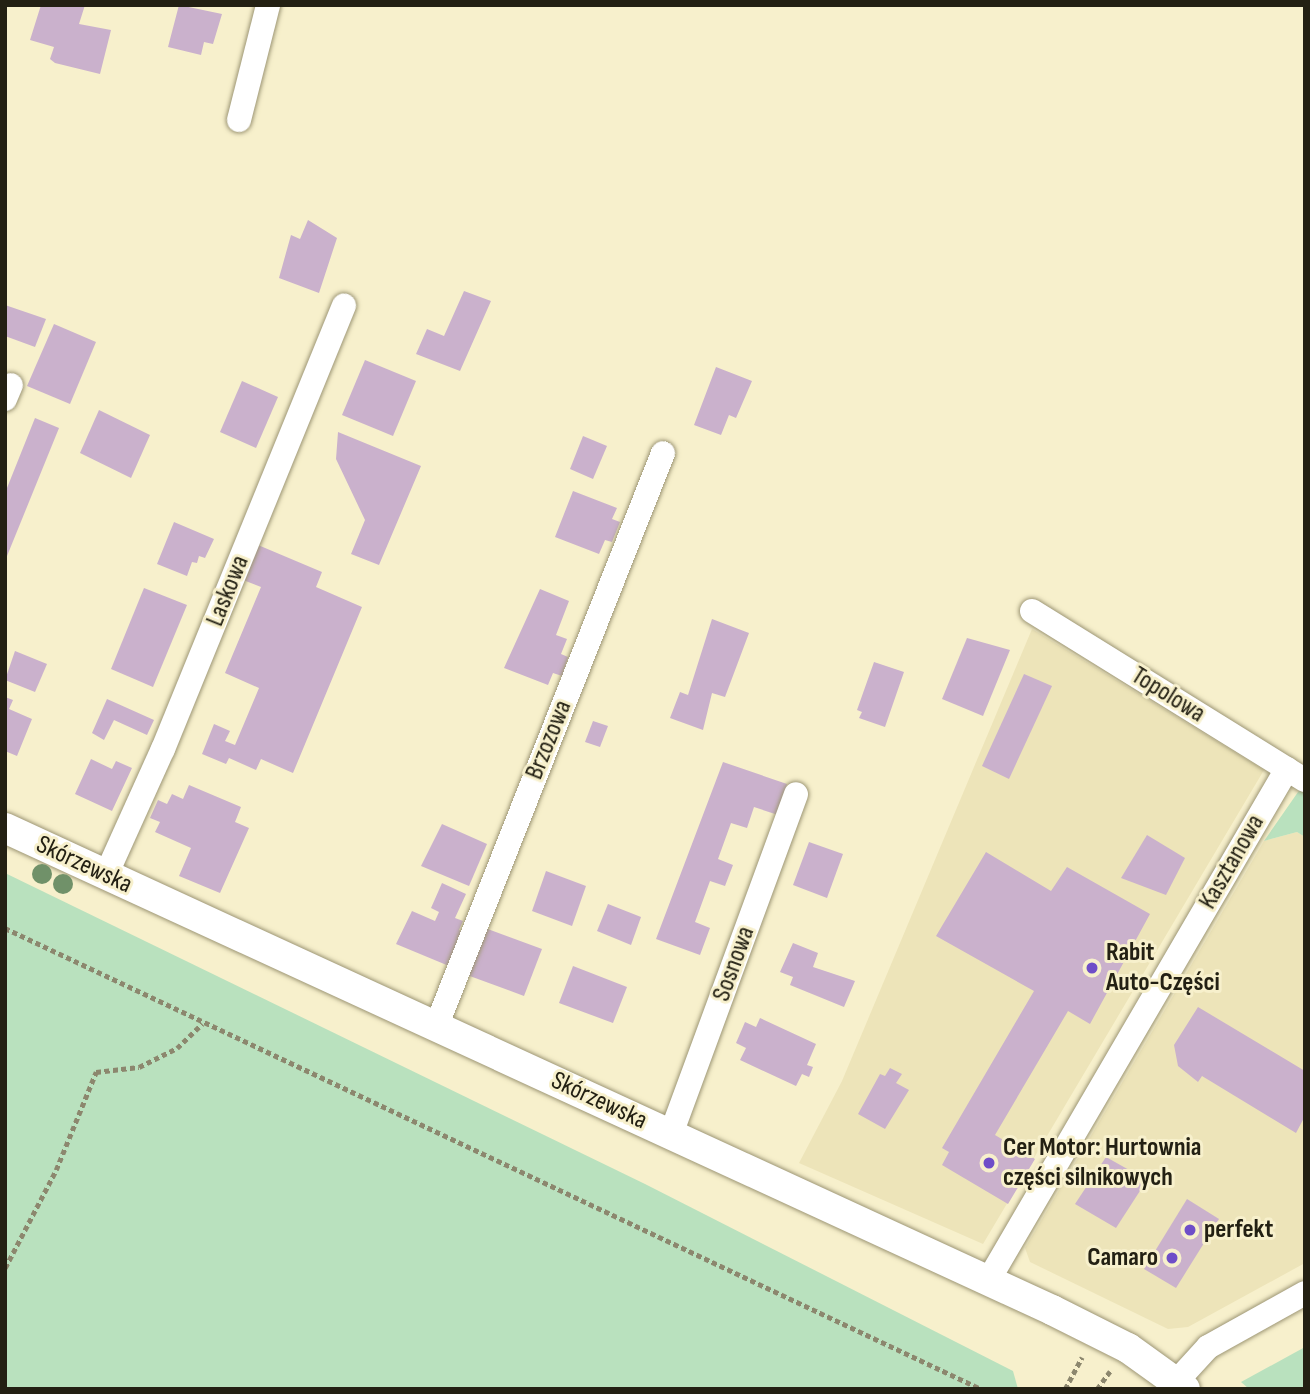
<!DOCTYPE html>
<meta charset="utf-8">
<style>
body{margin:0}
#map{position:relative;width:1310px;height:1394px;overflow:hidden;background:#f7f0cc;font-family:"Sofia Sans Condensed",sans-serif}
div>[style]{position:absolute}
.built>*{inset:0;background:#ede4b9}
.green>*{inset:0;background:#b9e1be}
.building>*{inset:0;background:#cab1cc}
.path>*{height:4.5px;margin-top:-2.25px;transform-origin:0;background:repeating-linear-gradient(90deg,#8c876e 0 5px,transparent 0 8.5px)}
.roads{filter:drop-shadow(0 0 2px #9d9675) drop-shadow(0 0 2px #9d9675)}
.minor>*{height:24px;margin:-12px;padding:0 12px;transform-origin:12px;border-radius:12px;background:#fff}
.tertiary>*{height:30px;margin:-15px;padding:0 15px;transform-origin:15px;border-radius:15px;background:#fff}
.trees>*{width:20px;height:20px;margin:-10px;border-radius:50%;background:#709169}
.dots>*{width:19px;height:19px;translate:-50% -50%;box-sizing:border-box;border:4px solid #f7f0cc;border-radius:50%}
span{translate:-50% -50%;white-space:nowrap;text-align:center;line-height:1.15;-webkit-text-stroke:6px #f7f0cc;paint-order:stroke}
.street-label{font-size:26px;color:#232013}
.poi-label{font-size:26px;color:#232013;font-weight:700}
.left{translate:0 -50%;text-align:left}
.right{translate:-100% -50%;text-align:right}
.frame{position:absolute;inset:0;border:7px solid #232013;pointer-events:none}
</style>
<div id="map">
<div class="built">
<div style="clip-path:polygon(1032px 629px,1264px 770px,983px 1244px,799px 1163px,842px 1081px)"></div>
<div style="clip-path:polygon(1297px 832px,1305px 837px,1305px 1263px,1188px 1327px,1168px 1329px,1030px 1262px,1025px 1248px,1264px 841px)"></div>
</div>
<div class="green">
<div style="clip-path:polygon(1305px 782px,1305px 837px,1297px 832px,1264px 841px)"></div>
<div style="clip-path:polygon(5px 873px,645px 1184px,1013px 1371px,1018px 1389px,5px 1389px)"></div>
<div style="clip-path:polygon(1305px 1347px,1305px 1389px,1249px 1389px,1241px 1382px)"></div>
</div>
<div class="building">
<div style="clip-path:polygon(41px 5px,85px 5px,79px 24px,111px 30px,100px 74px,55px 63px,50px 59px,54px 47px,30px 40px)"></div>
<div style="clip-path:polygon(179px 5px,222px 14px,213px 44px,204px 42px,201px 55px,168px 47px)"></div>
<div style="clip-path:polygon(308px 220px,337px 238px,319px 293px,279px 278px,291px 235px,300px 239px)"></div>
<div style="clip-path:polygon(464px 291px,491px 301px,460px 371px,416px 354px,427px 329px,444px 336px)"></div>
<div style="clip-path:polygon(5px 305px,46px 319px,35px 347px,5px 336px)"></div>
<div style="clip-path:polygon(54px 324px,96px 342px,70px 404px,27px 386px)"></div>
<div style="clip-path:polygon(365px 360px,416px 381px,393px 436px,342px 415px)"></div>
<div style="clip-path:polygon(716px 367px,752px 381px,736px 418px,729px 415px,721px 435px,694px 425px)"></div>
<div style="clip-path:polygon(242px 381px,278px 397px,256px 448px,220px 432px)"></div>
<div style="clip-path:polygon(99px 410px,150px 435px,131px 478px,80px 453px)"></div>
<div style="clip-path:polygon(35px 418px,59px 428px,5px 561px,5px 493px)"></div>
<div style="clip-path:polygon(338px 432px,421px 466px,379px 565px,351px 554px,365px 520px,336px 459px)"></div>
<div style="clip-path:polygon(583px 436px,607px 446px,593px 479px,570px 469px)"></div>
<div style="clip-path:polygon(573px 491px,617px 508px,612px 519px,620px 522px,612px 542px,605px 540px,599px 554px,555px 537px)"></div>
<div style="clip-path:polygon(174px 522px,214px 539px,205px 558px,199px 556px,197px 563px,192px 562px,187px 576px,157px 564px)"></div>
<div style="clip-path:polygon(258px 545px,322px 572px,316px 587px,362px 607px,293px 773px,261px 759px,256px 770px,229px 758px,226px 764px,202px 754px,214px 724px,230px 731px,225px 741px,235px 745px,259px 688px,225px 673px,261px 587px,243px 580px)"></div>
<div style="clip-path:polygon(144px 588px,187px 605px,153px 687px,111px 669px)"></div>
<div style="clip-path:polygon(540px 589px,569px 601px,556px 635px,567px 639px,561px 654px,568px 657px,562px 676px,553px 673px,548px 685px,504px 668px)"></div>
<div style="clip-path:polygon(712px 619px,749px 633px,725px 697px,712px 693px,703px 730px,670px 718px,680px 692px,688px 695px)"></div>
<div style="clip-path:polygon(967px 638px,1010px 650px,983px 716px,942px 699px)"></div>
<div style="clip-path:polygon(15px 651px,47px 664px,35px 692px,5px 680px)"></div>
<div style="clip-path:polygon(874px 662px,904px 672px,885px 727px,859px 718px,862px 712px,857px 710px)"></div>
<div style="clip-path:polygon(1024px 674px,1052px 686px,1009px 779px,982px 766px)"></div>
<div style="clip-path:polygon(5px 697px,13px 700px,9px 709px,32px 719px,17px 756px,5px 751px)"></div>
<div style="clip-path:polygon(107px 699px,154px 720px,147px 735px,114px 720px,104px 740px,92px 733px)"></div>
<div style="clip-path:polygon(593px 721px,608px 726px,600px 747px,585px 742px)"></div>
<div style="clip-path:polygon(91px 759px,112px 769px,116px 761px,132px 768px,112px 811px,75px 794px)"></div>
<div style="clip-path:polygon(723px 762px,787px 784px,778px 815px,754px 807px,747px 828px,731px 823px,718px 859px,733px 865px,725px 886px,710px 881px,695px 922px,710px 928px,700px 955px,656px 939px)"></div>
<div style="clip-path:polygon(189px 785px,241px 807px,235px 822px,249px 828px,220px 893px,179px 876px,191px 848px,155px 832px,160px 822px,150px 818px,158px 800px,167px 804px,172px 794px,183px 799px)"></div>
<div style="clip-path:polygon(442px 824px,487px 844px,469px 886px,421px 866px)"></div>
<div style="clip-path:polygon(1147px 835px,1185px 858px,1166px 895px,1121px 878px)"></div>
<div style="clip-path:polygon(809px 842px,843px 854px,827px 898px,793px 885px)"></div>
<div style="clip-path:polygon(986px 852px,1051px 891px,1067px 867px,1150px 914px,1090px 1024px,1068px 1011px,995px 1135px,1035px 1159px,1008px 1204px,942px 1165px,949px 1152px,942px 1148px,1034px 991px,936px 936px)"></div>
<div style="clip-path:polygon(546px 871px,586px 886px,572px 926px,532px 911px)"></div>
<div style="clip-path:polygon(442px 883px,466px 894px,455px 918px,463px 921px,459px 930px,464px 933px,449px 966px,396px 944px,412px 911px,435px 921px,439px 912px,431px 908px)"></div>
<div style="clip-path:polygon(608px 904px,641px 917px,631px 945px,597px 931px)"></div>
<div style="clip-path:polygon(485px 928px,542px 949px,524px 996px,467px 975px)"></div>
<div style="clip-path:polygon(793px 943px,818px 953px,813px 967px,855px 981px,844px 1007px,790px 985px,793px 977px,780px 972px)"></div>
<div style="clip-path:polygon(573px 966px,627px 987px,613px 1023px,559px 1003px)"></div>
<div style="clip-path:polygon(1198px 1007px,1305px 1071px,1305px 1116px,1296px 1133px,1202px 1076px,1198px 1082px,1178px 1066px,1174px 1045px)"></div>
<div style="clip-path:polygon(760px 1018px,816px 1044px,807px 1065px,813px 1067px,809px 1077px,802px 1074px,796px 1086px,740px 1060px,746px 1048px,736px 1043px,745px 1022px,756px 1027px)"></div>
<div style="clip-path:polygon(890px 1068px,902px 1074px,896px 1083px,909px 1090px,885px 1129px,858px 1114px,880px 1074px,885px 1076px)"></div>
<div style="clip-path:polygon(1106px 1157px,1147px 1180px,1116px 1228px,1075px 1204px)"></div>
<div style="clip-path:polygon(1187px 1199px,1219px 1219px,1176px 1288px,1144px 1269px)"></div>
</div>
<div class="path">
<div style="left:5px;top:928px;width:1079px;rotate:25.28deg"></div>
<div style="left:5px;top:1268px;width:110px;rotate:-62.5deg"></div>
<div style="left:56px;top:1170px;width:106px;rotate:-67.8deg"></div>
<div style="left:96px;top:1072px;width:43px;rotate:-6.6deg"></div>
<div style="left:139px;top:1067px;width:42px;rotate:-26.6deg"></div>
<div style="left:177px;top:1048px;width:35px;rotate:-44deg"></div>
<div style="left:1065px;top:1389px;width:36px;rotate:-62deg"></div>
<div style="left:1097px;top:1389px;width:22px;rotate:-54deg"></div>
</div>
<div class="roads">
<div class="minor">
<div style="left:239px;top:120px;width:119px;rotate:-75.8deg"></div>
<div style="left:5px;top:399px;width:15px;rotate:-67deg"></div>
<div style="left:1032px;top:611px;width:321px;rotate:31.8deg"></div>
<div style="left:106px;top:875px;width:138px;rotate:-65.7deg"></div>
<div style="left:163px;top:749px;width:479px;rotate:-67.8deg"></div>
<div style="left:436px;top:1027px;width:617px;rotate:-68.42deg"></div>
<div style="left:671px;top:1134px;width:362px;rotate:-69.8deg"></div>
<div style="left:988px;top:1281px;width:593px;rotate:-59.72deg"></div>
<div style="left:1176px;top:1382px;width:47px;rotate:-47.6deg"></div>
<div style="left:1208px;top:1347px;width:111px;rotate:-29.1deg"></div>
</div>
<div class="tertiary">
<div style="left:5px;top:828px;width:1153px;rotate:24.72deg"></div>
<div style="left:1052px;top:1310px;width:85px;rotate:26.6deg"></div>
<div style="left:1128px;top:1348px;width:70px;rotate:35.7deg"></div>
</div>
</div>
<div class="trees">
<div style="left:42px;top:874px"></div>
<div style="left:63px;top:884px"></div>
</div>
<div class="dots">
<div style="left:1092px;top:968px;background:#6f4ec8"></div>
<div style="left:989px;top:1163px;background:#6f4ec8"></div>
<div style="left:1190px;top:1230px;background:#6f4ec8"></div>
<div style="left:1172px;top:1258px;background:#6f4ec8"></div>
</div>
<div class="street-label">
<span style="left:228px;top:591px;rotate:-68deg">Laskowa</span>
<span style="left:1168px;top:695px;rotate:32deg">Topolowa</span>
<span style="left:549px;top:740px;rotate:-68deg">Brzozowa</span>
<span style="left:1232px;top:862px;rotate:-60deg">Kasztanowa</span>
<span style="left:84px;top:865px;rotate:25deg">Skórzewska</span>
<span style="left:734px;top:964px;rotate:-70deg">Sosnowa</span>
<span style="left:599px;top:1101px;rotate:25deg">Skórzewska</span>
</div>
<div class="poi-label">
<span class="left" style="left:1106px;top:968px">Rabit<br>Auto-Części</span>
<span class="left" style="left:1003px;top:1163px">Cer Motor: Hurtownia<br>części silnikowych</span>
<span class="left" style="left:1204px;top:1230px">perfekt</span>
<span class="right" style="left:1158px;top:1258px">Camaro</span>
</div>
<div class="frame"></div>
</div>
